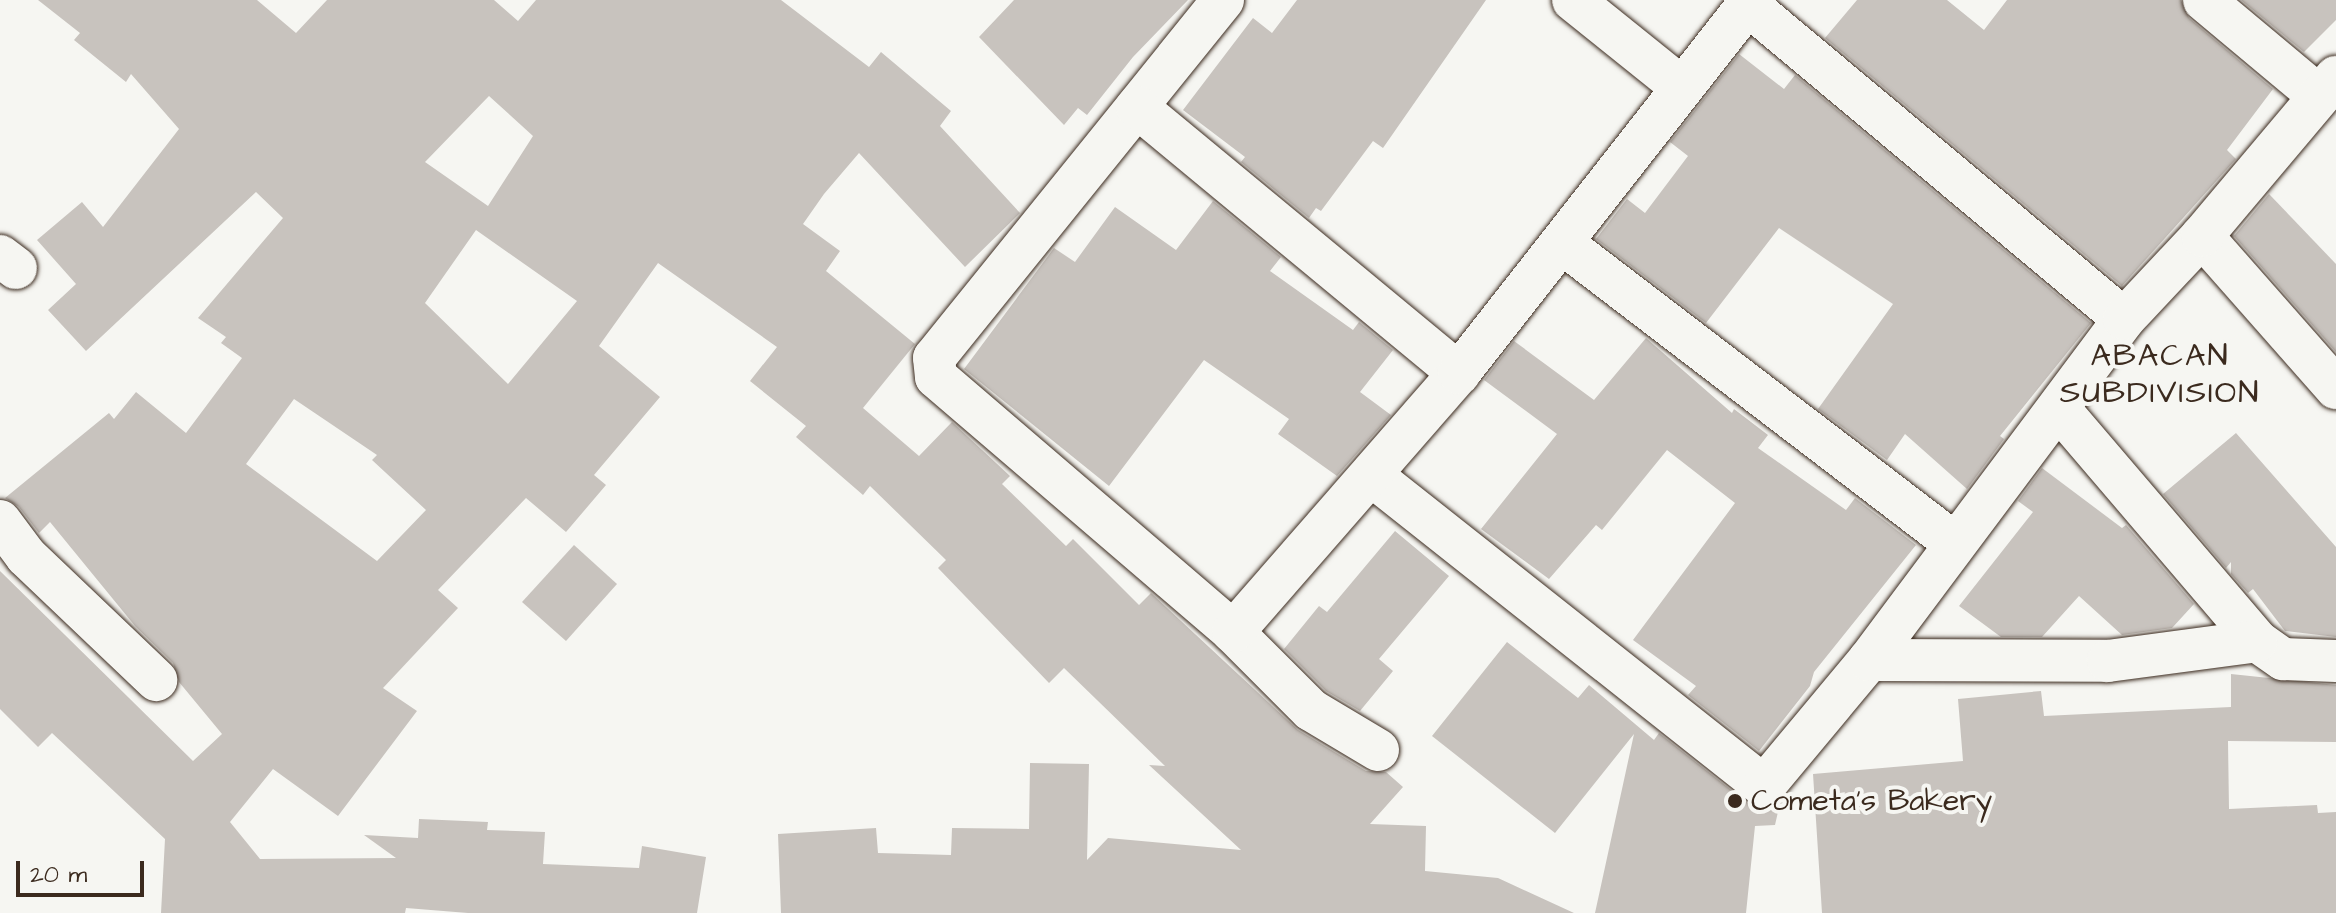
<!DOCTYPE html>
<style>
body{margin:0}
#map{position:relative;width:2336px;height:913px;overflow:hidden;background:#f6f6f2;font-family:"Architects Daughter",sans-serif}
div>[style]{position:absolute}
.building>*{inset:0;background:#c8c3be}
.roads{filter:drop-shadow(0 0 2px #3b2a1e) drop-shadow(0 0 2px #3b2a1e)}
.minor>*{height:42px;margin:-21px;padding:0 21px;transform-origin:21px;border-radius:21px;background:#f6f6f2}
.dots>*{width:22px;height:22px;translate:-50% -50%;box-sizing:border-box;border:4px solid #f6f6f2;border-radius:50%}
span{translate:-50% -50%;white-space:nowrap;text-align:center;line-height:1.15;-webkit-text-stroke:8px #f6f6f2;paint-order:stroke}
.poi-label{font-size:30px;color:#3b2a1e}
.left{translate:0 -50%;text-align:left}
.neighbourhood-label{font-size:32px;color:#3b2a1e;letter-spacing:2px}
.scale{position:absolute;left:16px;top:861px;width:128px;height:36px;box-sizing:border-box;border:4px solid #3b2a1e;border-top:0;padding-left:10px;font-size:24px;line-height:28px;white-space:nowrap;color:#3b2a1e;-webkit-text-stroke:6px #f6f6f2;paint-order:stroke}
</style>
<div id="map">
<div class="building">
<div style="clip-path:polygon(evenodd,38px 0,257px 0,296px 33px,327px 0,494px 0,518px 21px,536px 0,781px 0,869px 67px,881px 52px,951px 111px,940px 126px,1020px 213px,965px 267px,859px 153px,824px 194px,803px 224px,840px 251px,826px 271px,915px 344px,863px 408px,919px 456px,952px 422px,1010px 476px,1002px 484px,1066px 546px,1073px 539px,1139px 605px,1151px 593px,1298px 730px,1366px 771px,1386px 772px,1403px 787px,1370px 824px,1426px 826px,1425px 871px,1498px 878px,1574px 913px,781px 913px,778px 834px,876px 828px,878px 853px,951px 855px,952px 828px,1029px 829px,1030px 763px,1089px 764px,1087px 860px,1108px 838px,1241px 850px,1149px 765px,1165px 766px,1064px 668px,1049px 683px,938px 568px,946px 560px,870px 486px,863px 495px,796px 437px,806px 426px,750px 381px,777px 347px,658px 263px,599px 346px,660px 397px,594px 475px,606px 485px,566px 532px,526px 498px,438px 590px,458px 608px,383px 688px,417px 711px,338px 816px,273px 769px,230px 822px,260px 859px,396px 858px,364px 835px,418px 838px,419px 819px,488px 822px,487px 830px,545px 832px,543px 864px,639px 868px,642px 846px,706px 857px,697px 913px,468px 913px,406px 908px,405px 913px,161px 913px,165px 839px,52px 733px,38px 747px,0 709px,0 561px,0 571px,193px 761px,222px 734px,179px 682px,173px 663px,135px 626px,50px 522px,39px 533px,19px 507px,5px 498px,109px 413px,114px 419px,136px 392px,186px 433px,242px 358px,221px 343px,226px 337px,198px 318px,283px 218px,256px 192px,86px 351px,48px 310px,76px 284px,37px 240px,82px 202px,103px 227px,179px 129px,131px 74px,126px 82px,74px 40px,80px 33px,38px 0,489px 96px,533px 136px,488px 206px,425px 162px,489px 96px,38px 0,476px 230px,577px 301px,508px 384px,425px 303px,476px 230px,38px 0,294px 399px,377px 455px,372px 460px,426px 510px,377px 561px,246px 464px,294px 399px)"></div>
<div style="clip-path:polygon(1014px 0,1188px 0,1133px 57px,1087px 115px,1078px 108px,1064px 125px,979px 37px)"></div>
<div style="clip-path:polygon(1297px 0,1486px 0,1383px 148px,1373px 141px,1321px 211px,1316px 208px,1309px 218px,1241px 162px,1245px 157px,1183px 110px,1253px 18px,1272px 33px)"></div>
<div style="clip-path:polygon(1857px 0,1947px 0,1984px 30px,2007px 0,2181px 0,2189px 18px,2273px 89px,2227px 150px,2236px 159px,2122px 286px,1825px 38px)"></div>
<div style="clip-path:polygon(2241px 0,2336px 0,2336px 20px,2304px 52px)"></div>
<div style="clip-path:polygon(1739px 54px,1784px 89px,1795px 75px,2091px 323px,2000px 436px,2004px 439px,1967px 489px,1905px 434px,1887px 460px,1818px 409px,1893px 304px,1779px 228px,1706px 323px,1596px 239px,1627px 199px,1645px 213px,1688px 156px,1670px 142px)"></div>
<div style="clip-path:polygon(2269px 194px,2336px 264px,2336px 352px,2234px 236px)"></div>
<div style="clip-path:polygon(1213px 201px,1281px 257px,1270px 271px,1353px 330px,1359px 322px,1393px 350px,1360px 392px,1391px 415px,1337px 476px,1278px 434px,1289px 419px,1204px 360px,1109px 486px,964px 369px,1054px 248px,1075px 262px,1115px 207px,1176px 250px)"></div>
<div style="clip-path:polygon(1646px 338px,1732px 413px,1734px 409px,1768px 435px,1758px 448px,1846px 510px,1855px 498px,1916px 545px,1814px 672px,1810px 686px,1759px 751px,1688px 695px,1696px 686px,1633px 640px,1735px 503px,1667px 450px,1602px 530px,1596px 525px,1549px 579px,1481px 529px,1557px 434px,1484px 380px,1514px 341px,1594px 400px)"></div>
<div style="clip-path:polygon(2236px 433px,2336px 547px,2336px 637px,2285px 631px,2253px 589px,2248px 593px,2231px 574px,2231px 562px,2226px 568px,2163px 494px)"></div>
<div style="clip-path:polygon(2042px 468px,2122px 528px,2126px 525px,2194px 604px,2172px 628px,2122px 635px,2079px 596px,2042px 637px,2001px 637px,1959px 606px,2033px 512px,2018px 501px)"></div>
<div style="clip-path:polygon(1395px 531px,1449px 576px,1379px 659px,1393px 671px,1360px 711px,1326px 691px,1284px 649px,1319px 606px,1327px 612px)"></div>
<div style="clip-path:polygon(574px 545px,617px 584px,566px 641px,522px 602px)"></div>
<div style="clip-path:polygon(1507px 642px,1578px 698px,1589px 685px,1654px 740px,1659px 733px,1750px 805px,1761px 810px,1780px 803px,1775px 825px,1755px 826px,1746px 913px,1595px 913px,1634px 734px,1555px 833px,1432px 736px)"></div>
<div style="clip-path:polygon(2231px 674px,2336px 685px,2336px 742px,2228px 741px,2229px 809px,2317px 805px,2318px 813px,2336px 812px,2336px 913px,1822px 913px,1813px 774px,1963px 761px,1958px 699px,2041px 691px,2044px 716px,2231px 707px)"></div>
</div>
<div class="roads">
<div class="minor">
<div style="left:1223px;top:0;width:460px;rotate:128.9deg"></div>
<div style="left:934px;top:358px;width:19px;rotate:84deg"></div>
<div style="left:936px;top:377px;width:391px;rotate:40.6deg"></div>
<div style="left:1233px;top:632px;width:110px;rotate:45deg"></div>
<div style="left:1311px;top:710px;width:78px;rotate:30.8deg"></div>
<div style="left:1573px;top:0;width:137px;rotate:38.8deg"></div>
<div style="left:2204px;top:0;width:150px;rotate:39.9deg"></div>
<div style="left:1747px;top:4px;width:491px;rotate:39.9deg"></div>
<div style="left:1137px;top:107px;width:418px;rotate:39.6deg"></div>
<div style="left:2202px;top:236px;width:203px;rotate:48.6deg"></div>
<div style="left:1562px;top:243px;width:495px;rotate:37.4deg"></div>
<div style="left:0;top:256px;width:20px;rotate:37deg"></div>
<div style="left:2060px;top:410px;width:304px;rotate:49.5deg"></div>
<div style="left:2257px;top:641px;width:32px;rotate:35deg"></div>
<div style="left:2283px;top:659px;width:53px;rotate:2.2deg"></div>
<div style="left:1371px;top:475px;width:501px;rotate:38.36deg"></div>
<div style="left:1764px;top:786px;width:164px;rotate:-50.2deg"></div>
<div style="left:1869px;top:660px;width:426px;rotate:-53.2deg"></div>
<div style="left:2124px;top:319px;width:114px;rotate:-46.8deg"></div>
<div style="left:2202px;top:236px;width:208px;rotate:-49.9deg"></div>
<div style="left:0;top:521px;width:44px;rotate:53.4deg"></div>
<div style="left:26px;top:556px;width:180px;rotate:43.6deg"></div>
<div style="left:1233px;top:632px;width:344px;rotate:-48.9deg"></div>
<div style="left:1459px;top:373px;width:474px;rotate:-51.9deg"></div>
<div style="left:1869px;top:660px;width:239px;rotate:0.2deg"></div>
<div style="left:2108px;top:661px;width:150px;rotate:-7.6deg"></div>
</div>
</div>
<div class="dots">
<div style="left:1735px;top:801px;background:#3b2a1e"></div>
</div>
<div class="poi-label">
<span class="left" style="left:1751px;top:801px">Cometa's Bakery</span>
</div>
<div class="neighbourhood-label">
<span style="left:2160px;top:375px">ABACAN<br>SUBDIVISION</span>
</div>
<div class="scale">20 m</div>
</div>
